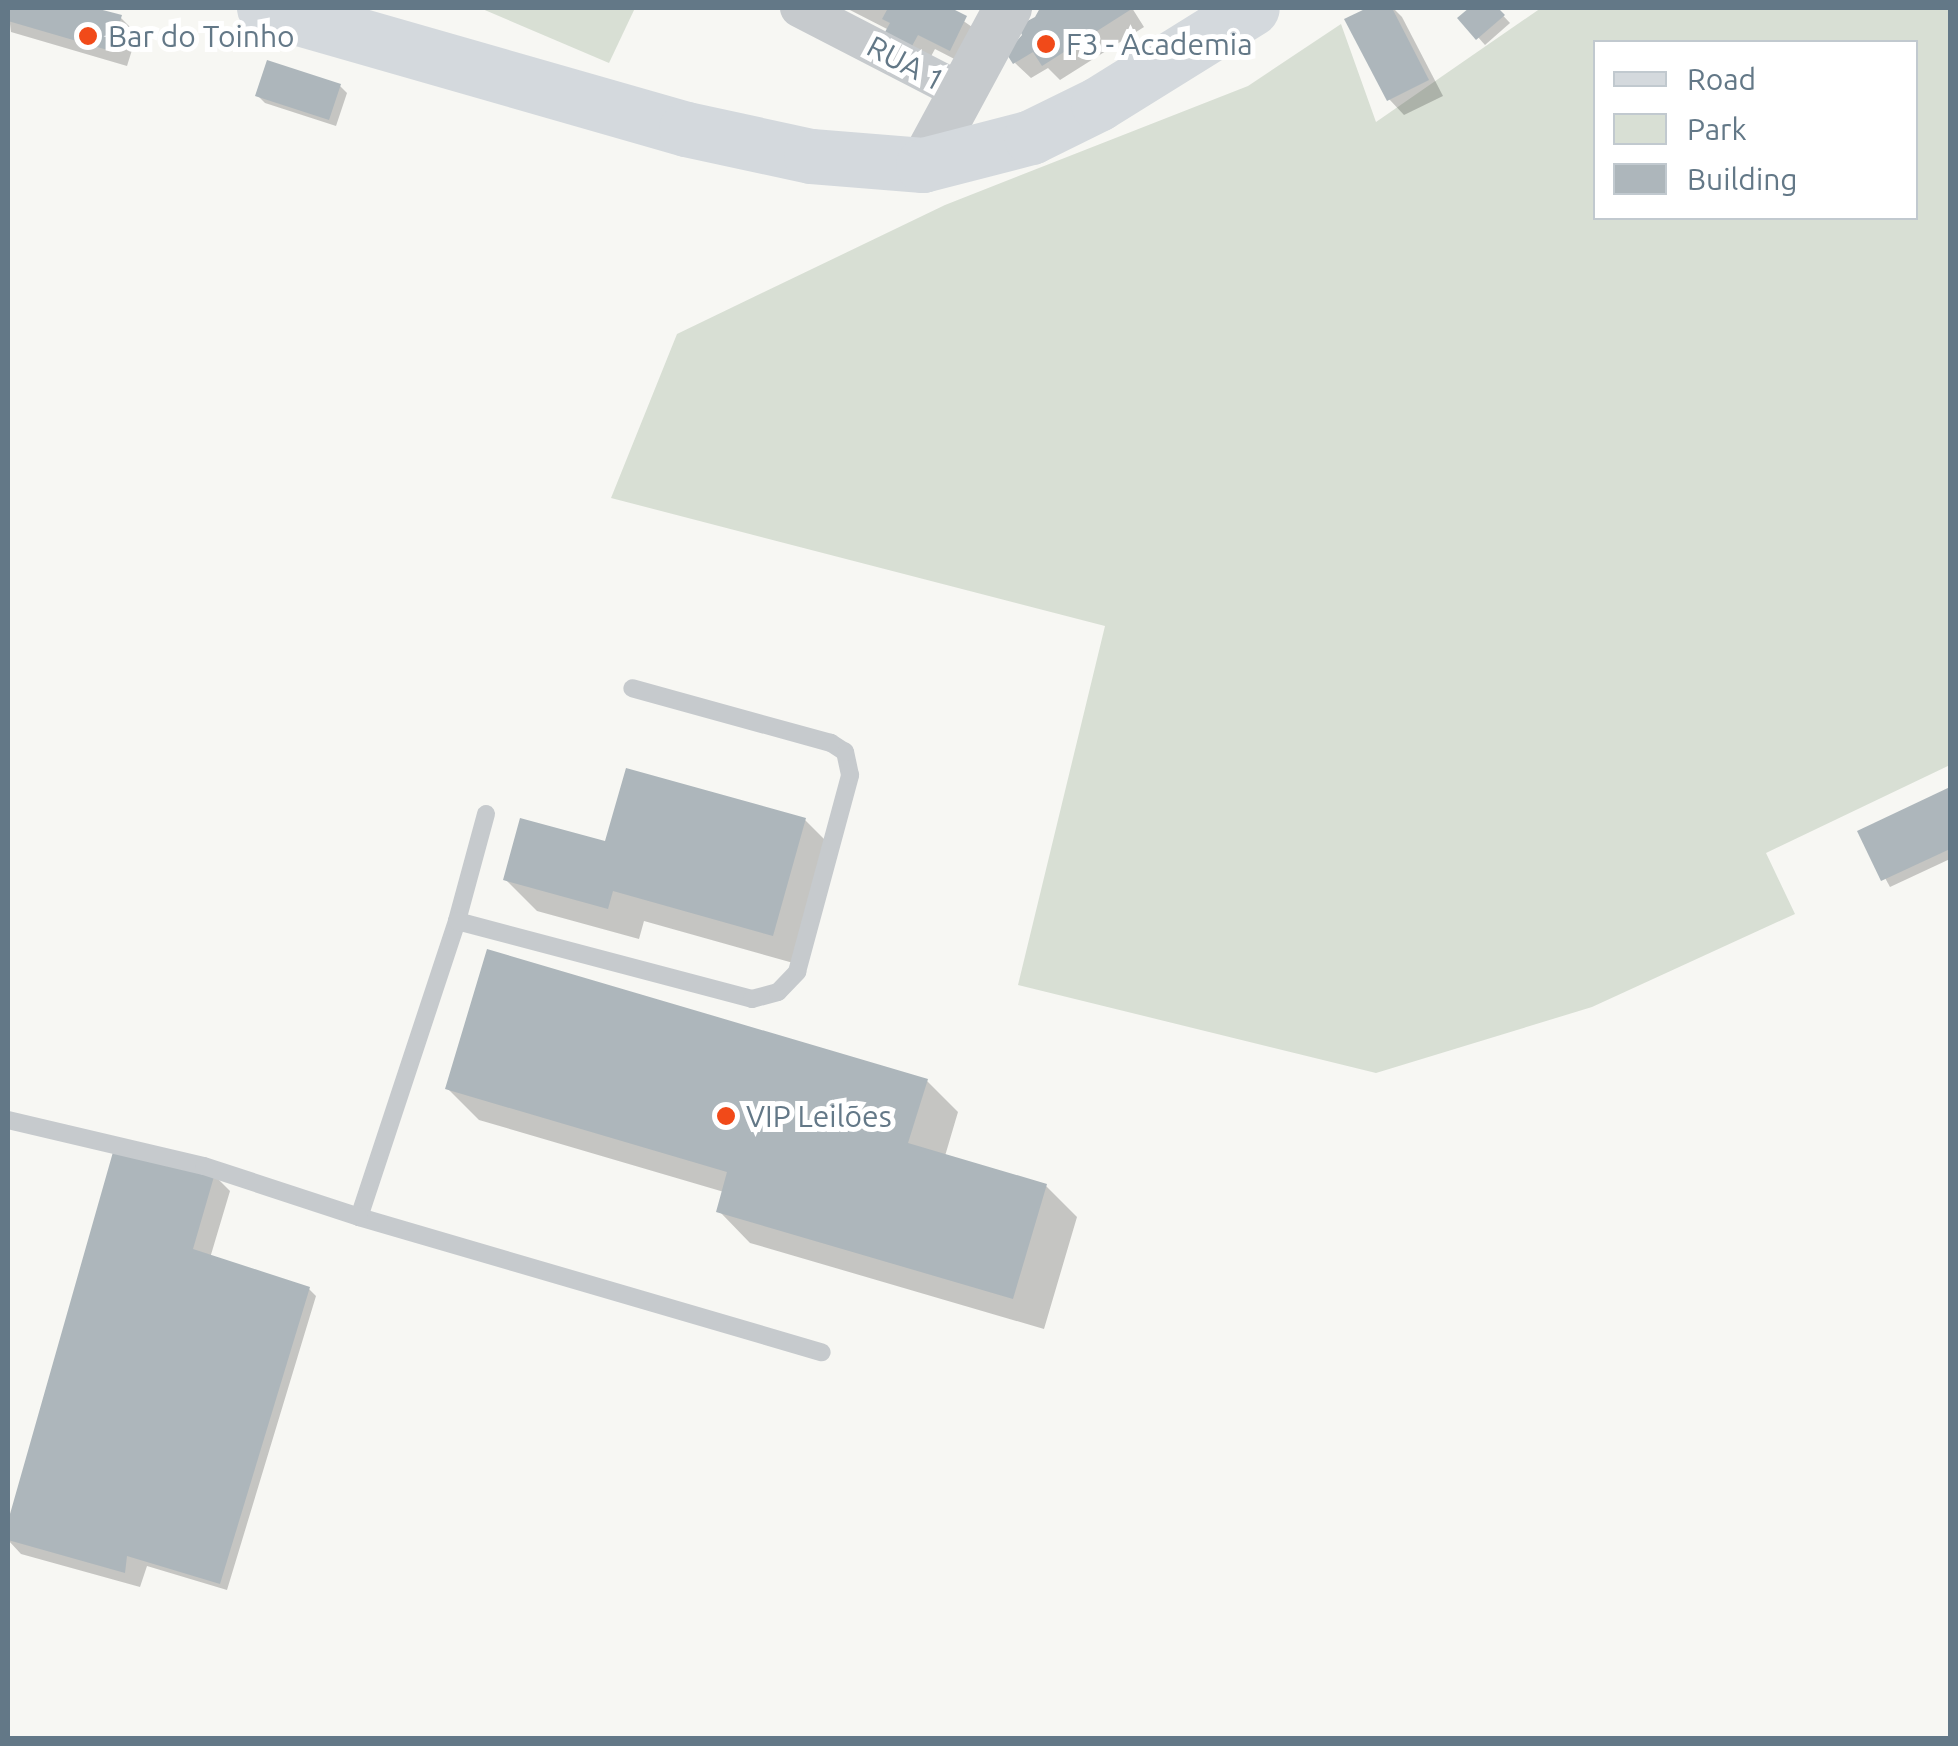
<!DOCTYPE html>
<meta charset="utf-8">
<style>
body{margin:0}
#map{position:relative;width:1958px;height:1746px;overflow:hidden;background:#f7f7f3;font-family:Ubuntu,sans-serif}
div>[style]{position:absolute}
.green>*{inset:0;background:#d8dfd4}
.shadow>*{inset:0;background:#0003}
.building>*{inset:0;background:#adb6bb}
.service>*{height:18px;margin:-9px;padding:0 9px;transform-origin:9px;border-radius:9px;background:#c6cacd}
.minor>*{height:38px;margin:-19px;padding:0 19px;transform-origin:19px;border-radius:19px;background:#c6cacd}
.tertiary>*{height:48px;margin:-24px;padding:0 24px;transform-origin:24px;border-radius:24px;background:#c6cacd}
.primary>*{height:55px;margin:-27.5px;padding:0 27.5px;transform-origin:27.5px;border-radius:27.5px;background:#d4d9dd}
.dots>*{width:28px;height:28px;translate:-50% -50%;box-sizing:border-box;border:5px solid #fff;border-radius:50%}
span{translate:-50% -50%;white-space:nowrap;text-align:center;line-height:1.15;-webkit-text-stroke:10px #fff;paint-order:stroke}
.poi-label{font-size:30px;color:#637887}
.left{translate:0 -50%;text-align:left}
.street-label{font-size:30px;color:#637887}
.frame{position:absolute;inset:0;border:10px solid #637887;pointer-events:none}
.legend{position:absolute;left:1593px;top:40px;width:325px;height:180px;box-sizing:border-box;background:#fff;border:2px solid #c1c9cf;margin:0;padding:12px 18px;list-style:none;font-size:30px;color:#637887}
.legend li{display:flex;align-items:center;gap:20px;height:50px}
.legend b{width:50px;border:2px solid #c1c9cf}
</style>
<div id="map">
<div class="green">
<div style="clip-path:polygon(480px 8px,635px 8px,609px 63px)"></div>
<div style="clip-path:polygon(evenodd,1541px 8px,1950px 8px,1950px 765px,1766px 853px,1795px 914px,1592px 1007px,1376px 1073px,1018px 985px,1105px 626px,611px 498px,677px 334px,945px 205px,1248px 86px,1341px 24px,1376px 122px,1541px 8px,1596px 42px,1916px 42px,1916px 218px,1596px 218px,1596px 42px)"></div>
</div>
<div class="shadow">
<div style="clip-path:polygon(8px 8px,86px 8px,121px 18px,137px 34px,127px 66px,11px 32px)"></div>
<div style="clip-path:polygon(846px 8px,945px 8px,982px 34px,966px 65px,935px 49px,929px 60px,889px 30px)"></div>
<div style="clip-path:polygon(1043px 8px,1132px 8px,1144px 27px,1060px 80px,1048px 68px,1031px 78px,1015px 63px)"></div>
<div style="clip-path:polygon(1373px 8px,1393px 8px,1402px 17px,1443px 96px,1404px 115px,1389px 99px,1348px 20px)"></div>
<div style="clip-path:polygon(1473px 8px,1496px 8px,1510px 23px,1485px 45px,1461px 18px)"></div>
<div style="clip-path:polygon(340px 86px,347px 93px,336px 126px,265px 103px,257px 95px)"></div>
<div style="clip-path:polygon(1950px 790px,1950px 859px,1890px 887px,1860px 832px)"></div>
<div style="clip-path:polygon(805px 820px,837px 852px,804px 966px,644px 921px,639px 939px,537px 911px,505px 879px,607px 845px)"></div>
<div style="clip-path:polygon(927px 1081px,958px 1112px,945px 1156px,1046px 1186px,1077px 1217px,1044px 1329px,750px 1243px,719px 1211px,724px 1192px,479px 1120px,448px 1089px)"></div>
<div style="clip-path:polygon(116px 1148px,214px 1175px,230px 1191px,210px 1258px,309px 1289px,316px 1296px,227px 1590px,147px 1566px,140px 1587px,21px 1554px,8px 1540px)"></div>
</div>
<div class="building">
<div style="clip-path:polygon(8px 8px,95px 8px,122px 15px,111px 51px,8px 21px)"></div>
<div style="clip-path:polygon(888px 8px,951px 8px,967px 16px,950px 51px,918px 35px,912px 46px,885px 32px,890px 23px,882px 19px)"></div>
<div style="clip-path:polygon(1040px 8px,1129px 8px,1130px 10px,1042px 66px,1033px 52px,1013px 64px,1006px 53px,1022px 35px,1018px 26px,1035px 17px)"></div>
<div style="clip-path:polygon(1367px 8px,1392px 8px,1429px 80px,1387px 101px,1344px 19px)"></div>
<div style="clip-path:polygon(1469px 8px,1498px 8px,1505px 15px,1476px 40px,1457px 18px)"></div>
<div style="clip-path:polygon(267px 60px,341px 84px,329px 120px,255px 96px)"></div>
<div style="clip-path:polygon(626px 768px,806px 818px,773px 936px,613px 891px,608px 909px,503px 880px,520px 818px,605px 841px)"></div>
<div style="clip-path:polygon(1950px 787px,1950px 849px,1881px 881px,1857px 831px)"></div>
<div style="clip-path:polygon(487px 949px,928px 1079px,908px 1143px,1047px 1184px,1013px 1299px,716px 1212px,727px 1172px,445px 1089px)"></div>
<div style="clip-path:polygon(115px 1145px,215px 1173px,193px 1249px,310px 1287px,220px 1584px,127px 1556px,125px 1573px,8px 1540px,8px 1521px)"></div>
</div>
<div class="service">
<div style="left:486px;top:814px;width:111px;rotate:105.2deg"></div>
<div style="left:457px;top:921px;width:312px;rotate:108.3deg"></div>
<div style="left:359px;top:1217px;width:482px;rotate:16.3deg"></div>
<div style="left:457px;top:921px;width:305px;rotate:14.8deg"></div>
<div style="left:752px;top:999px;width:27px;rotate:-15deg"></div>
<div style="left:778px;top:992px;width:28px;rotate:-46deg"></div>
<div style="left:797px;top:972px;width:204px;rotate:-74.9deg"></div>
<div style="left:850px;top:775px;width:24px;rotate:-102deg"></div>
<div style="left:845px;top:752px;width:17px;rotate:-147deg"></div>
<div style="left:831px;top:743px;width:206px;rotate:-164.6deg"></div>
<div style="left:8px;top:1120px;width:201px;rotate:13.2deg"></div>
<div style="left:204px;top:1166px;width:163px;rotate:18.2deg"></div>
</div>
<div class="minor">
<div style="left:799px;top:8px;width:181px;rotate:27.3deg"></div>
</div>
<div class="tertiary">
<div style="left:923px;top:165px;width:179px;rotate:-61.6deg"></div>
</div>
<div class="primary">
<div style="left:264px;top:8px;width:439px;rotate:16deg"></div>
<div style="left:686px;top:129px;width:128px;rotate:12.2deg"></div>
<div style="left:811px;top:156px;width:112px;rotate:4.6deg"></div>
<div style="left:923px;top:165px;width:112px;rotate:-14.5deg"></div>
<div style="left:1031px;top:137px;width:75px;rotate:-26.2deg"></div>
<div style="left:1098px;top:104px;width:181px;rotate:-31.9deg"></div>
</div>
<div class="dots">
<div style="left:88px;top:36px;background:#f14a19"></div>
<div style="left:1046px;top:44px;background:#f14a19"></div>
<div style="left:726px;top:1116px;background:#f14a19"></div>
</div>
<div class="poi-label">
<span class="left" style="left:108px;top:36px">Bar do Toinho</span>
<span class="left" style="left:1066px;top:44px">F3 - Academia</span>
<span class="left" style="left:746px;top:1116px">VIP Leilões</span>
</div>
<div class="street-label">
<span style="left:906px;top:63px;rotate:28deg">RUA 1</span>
</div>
<div class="frame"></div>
<ul class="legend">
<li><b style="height:12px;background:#d4d9dd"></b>Road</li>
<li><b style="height:28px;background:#d8dfd4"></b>Park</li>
<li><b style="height:28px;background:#adb6bb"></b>Building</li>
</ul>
</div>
